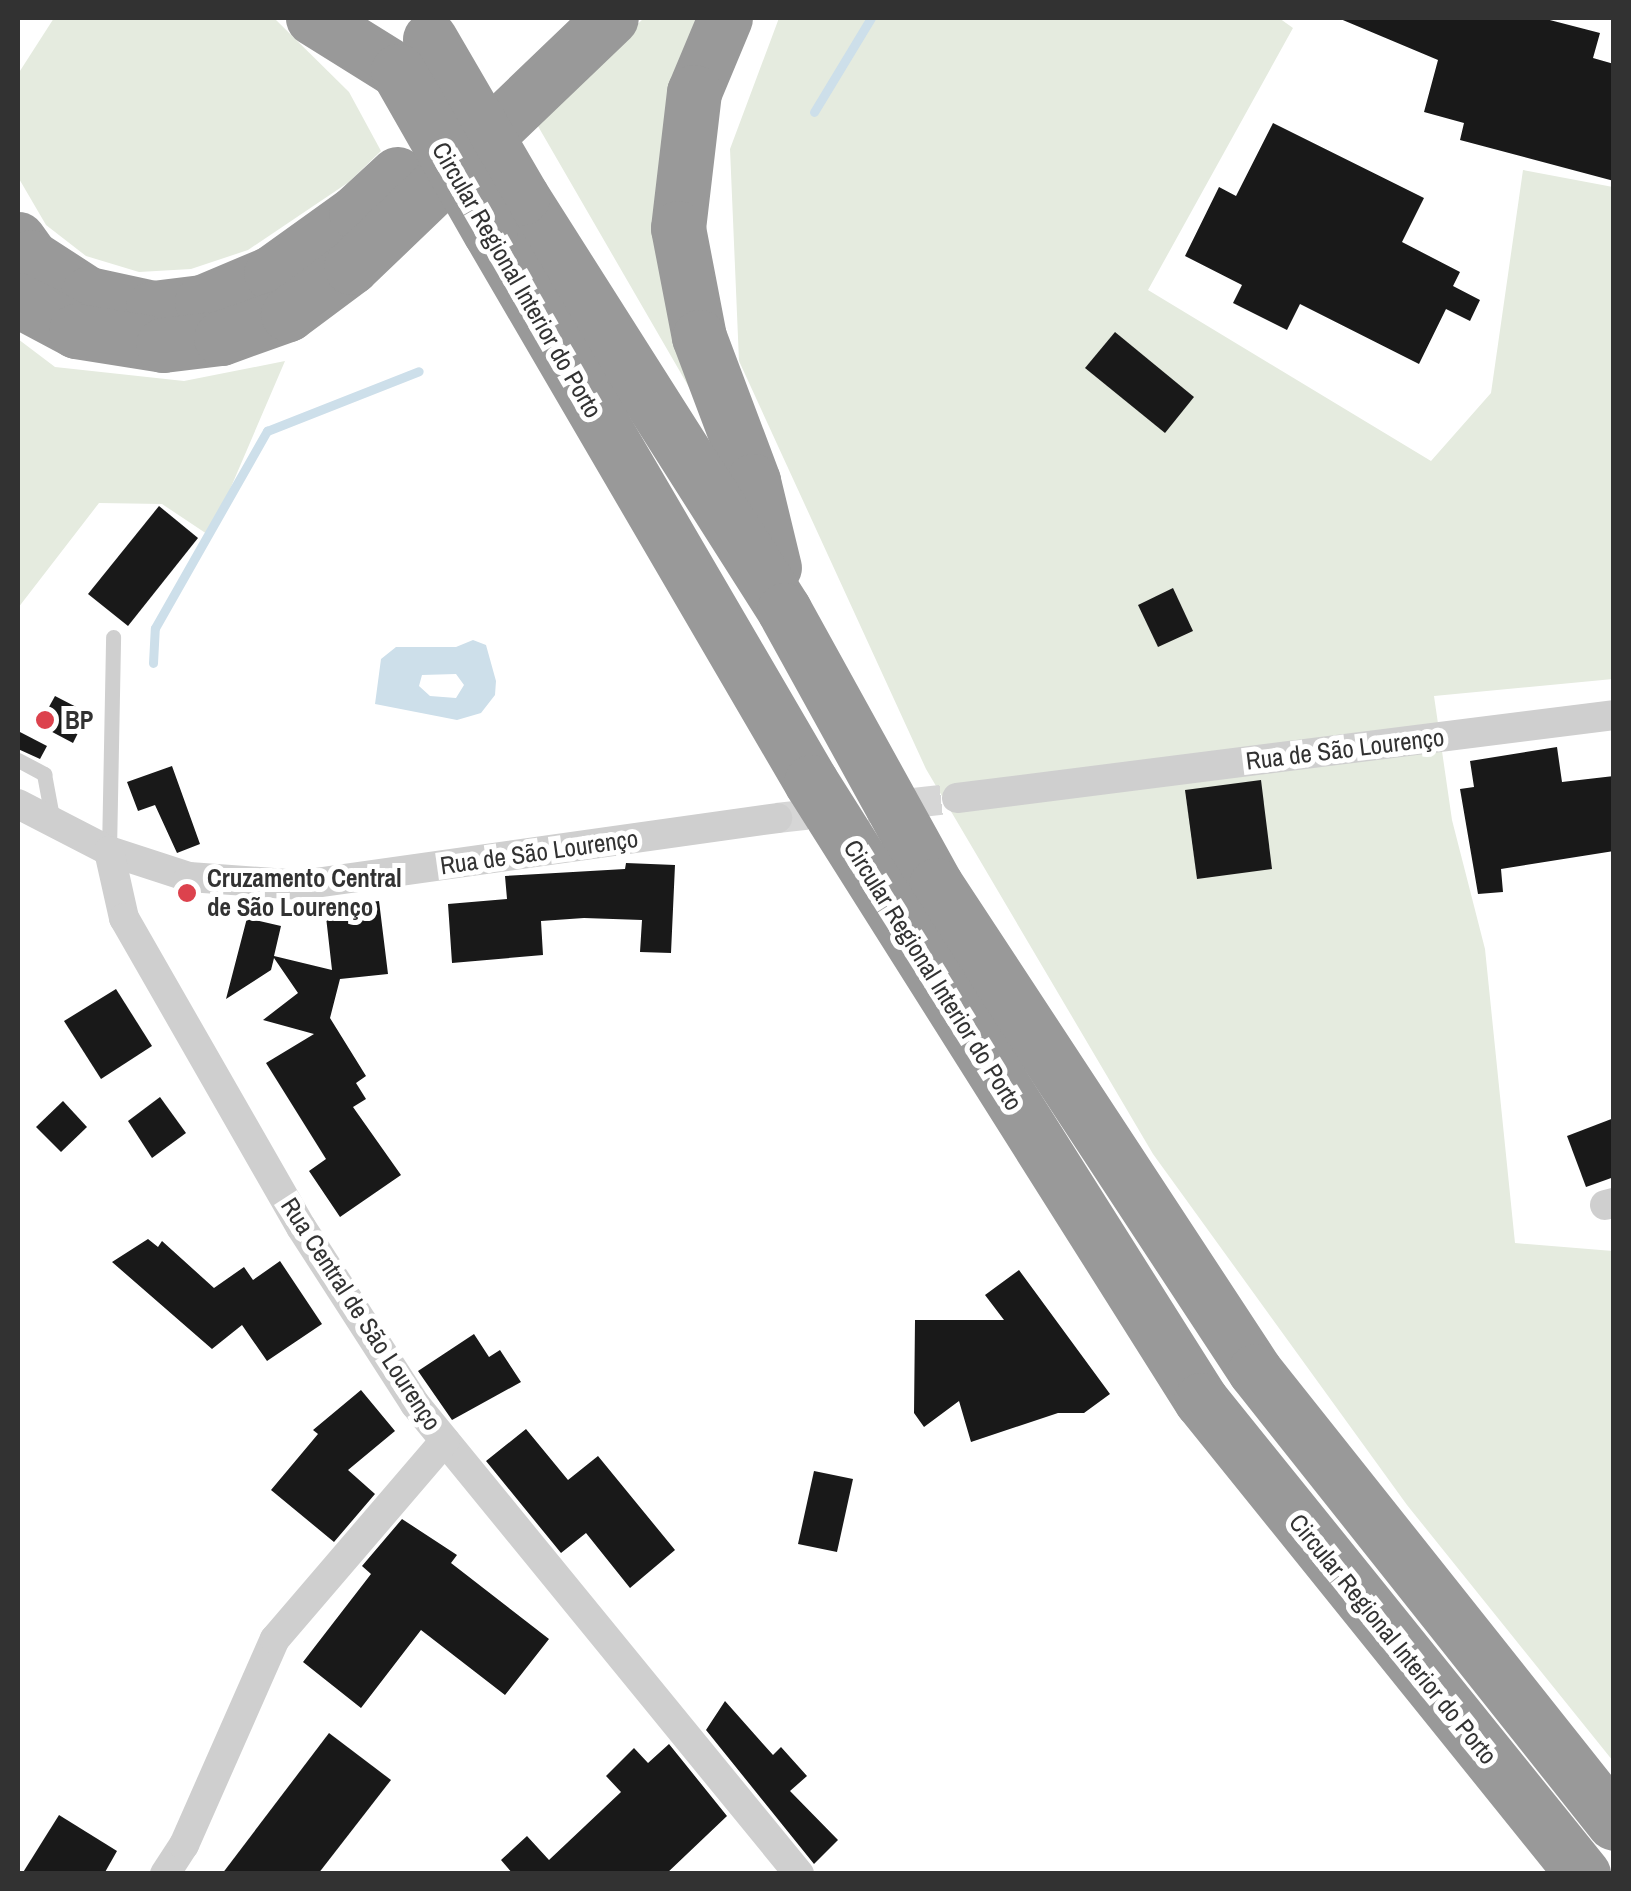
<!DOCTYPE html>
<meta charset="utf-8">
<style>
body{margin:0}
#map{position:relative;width:1631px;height:1891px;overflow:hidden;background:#fff;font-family:"Archivo Narrow",sans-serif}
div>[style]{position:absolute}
.green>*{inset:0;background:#e5ebdf}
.water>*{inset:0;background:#cddfea}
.stream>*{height:9px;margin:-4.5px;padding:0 4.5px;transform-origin:4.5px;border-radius:4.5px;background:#cddfea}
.building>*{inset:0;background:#191919}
.minor-tunnel>*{height:30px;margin-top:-15px;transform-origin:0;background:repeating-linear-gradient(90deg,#d6d6d6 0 30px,transparent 0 45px)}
.service>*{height:15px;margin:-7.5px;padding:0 7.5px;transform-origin:7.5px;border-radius:7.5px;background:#cfcfcf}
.minor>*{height:30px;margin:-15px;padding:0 15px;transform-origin:15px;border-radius:15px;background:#cfcfcf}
.motorway>*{height:55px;margin:-27.5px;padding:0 27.5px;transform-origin:27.5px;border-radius:27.5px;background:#999}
.motorway-bridge>*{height:55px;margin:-27.5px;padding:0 27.5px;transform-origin:27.5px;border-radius:27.5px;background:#999}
.dots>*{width:28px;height:28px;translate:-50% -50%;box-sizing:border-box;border:5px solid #fff;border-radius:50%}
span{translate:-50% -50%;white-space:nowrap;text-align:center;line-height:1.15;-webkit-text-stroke:10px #fff;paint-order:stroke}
.street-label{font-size:25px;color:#323232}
.poi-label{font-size:25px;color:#323232;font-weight:700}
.left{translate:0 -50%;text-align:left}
.frame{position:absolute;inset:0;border:20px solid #323232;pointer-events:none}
</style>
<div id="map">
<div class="green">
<div style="clip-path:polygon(54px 18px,274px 18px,349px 92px,381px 151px,349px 182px,248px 250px,191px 269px,139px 272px,86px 256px,46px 225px,18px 177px,18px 74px)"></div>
<div style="clip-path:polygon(644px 18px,703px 18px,685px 60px,719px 439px,535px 121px)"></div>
<div style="clip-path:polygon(779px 18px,1279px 18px,1293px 28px,1148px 290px,1431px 461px,1491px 393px,1523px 170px,1613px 187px,1613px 679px,1434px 696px,1452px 820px,1485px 949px,1515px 1243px,1613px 1251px,1613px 1761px,1407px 1505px,1153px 1154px,926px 769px,739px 361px,730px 149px)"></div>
<div style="clip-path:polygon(18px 339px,55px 367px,184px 381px,285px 361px,210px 536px,162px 504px,99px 503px,18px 608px)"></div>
</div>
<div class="water">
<div style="clip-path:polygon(evenodd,473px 640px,486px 645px,496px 681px,495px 695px,481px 713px,457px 720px,375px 704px,381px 659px,396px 647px,456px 647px,473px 640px,456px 674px,464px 685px,456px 698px,430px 696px,419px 686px,422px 675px,456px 674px)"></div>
</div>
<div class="stream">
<div style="left:814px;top:112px;width:110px;rotate:-58.8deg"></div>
<div style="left:153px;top:663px;width:35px;rotate:-87deg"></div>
<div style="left:155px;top:628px;width:227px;rotate:-60.4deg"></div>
<div style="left:267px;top:431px;width:163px;rotate:-21.5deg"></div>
</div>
<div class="building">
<div style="clip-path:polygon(1338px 18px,1542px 18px,1600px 33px,1593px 58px,1614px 64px,1614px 181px,1460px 140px,1464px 123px,1424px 112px,1438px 60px)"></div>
<div style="clip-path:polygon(1273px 123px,1424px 198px,1402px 242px,1460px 272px,1453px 286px,1480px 300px,1470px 321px,1446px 309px,1419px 364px,1300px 304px,1287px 330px,1233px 303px,1242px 285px,1185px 256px,1219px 187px,1236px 196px)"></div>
<div style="clip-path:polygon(1115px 332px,1194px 397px,1165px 433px,1085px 368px)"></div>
<div style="clip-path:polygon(159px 506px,198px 538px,128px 626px,88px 594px)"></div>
<div style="clip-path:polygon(1173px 588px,1193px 631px,1158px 647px,1138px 605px)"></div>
<div style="clip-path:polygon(55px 696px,88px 713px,73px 743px,39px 725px)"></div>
<div style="clip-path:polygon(18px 731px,47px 746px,40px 759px,18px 749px)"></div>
<div style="clip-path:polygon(1557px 747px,1562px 782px,1614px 776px,1614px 851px,1501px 869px,1503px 892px,1478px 894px,1460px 789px,1474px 787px,1470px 761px)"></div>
<div style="clip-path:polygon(172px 766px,200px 844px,177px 853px,155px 805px,138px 811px,127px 782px)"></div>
<div style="clip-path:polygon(1261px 780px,1272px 869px,1197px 879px,1185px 790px)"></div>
<div style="clip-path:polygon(626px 863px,675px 865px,671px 953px,640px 952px,642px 920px,584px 918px,541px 921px,543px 955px,452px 963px,448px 904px,507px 899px,505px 876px,625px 869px)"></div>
<div style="clip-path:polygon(379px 901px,388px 974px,340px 979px,330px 1018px,366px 1076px,356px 1083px,366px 1099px,353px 1107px,401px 1175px,340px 1217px,309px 1171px,326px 1159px,266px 1063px,314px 1034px,263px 1020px,298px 993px,274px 958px,271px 970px,226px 999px,247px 918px,281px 926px,274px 956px,332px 970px,325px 908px)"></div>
<div style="clip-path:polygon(116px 989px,152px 1046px,101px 1079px,64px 1021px)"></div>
<div style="clip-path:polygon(160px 1097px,186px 1133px,152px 1158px,128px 1121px)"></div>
<div style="clip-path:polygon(63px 1101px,87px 1127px,61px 1152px,36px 1127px)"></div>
<div style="clip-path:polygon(1614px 1118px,1614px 1177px,1586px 1187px,1567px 1136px)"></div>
<div style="clip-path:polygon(148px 1239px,158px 1247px,162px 1241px,214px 1288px,244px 1267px,253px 1280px,280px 1261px,322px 1324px,267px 1361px,242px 1325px,212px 1349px,112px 1262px)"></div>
<div style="clip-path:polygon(1019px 1270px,1110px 1394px,1084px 1413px,1058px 1413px,971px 1442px,959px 1401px,924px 1427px,914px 1413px,915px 1320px,1004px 1320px,985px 1295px)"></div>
<div style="clip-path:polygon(474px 1334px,489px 1357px,500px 1350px,521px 1382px,452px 1420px,418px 1371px)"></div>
<div style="clip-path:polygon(361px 1390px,395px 1431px,348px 1470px,375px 1494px,334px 1542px,271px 1490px,318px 1434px,313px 1430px)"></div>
<div style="clip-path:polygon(526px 1429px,568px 1480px,598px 1456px,675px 1550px,630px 1588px,586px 1533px,561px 1553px,486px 1461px)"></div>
<div style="clip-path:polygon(814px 1471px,853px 1479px,837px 1552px,798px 1544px)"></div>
<div style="clip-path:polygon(402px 1519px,457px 1555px,451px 1563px,549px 1639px,505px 1695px,421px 1630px,361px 1708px,303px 1662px,371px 1574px,362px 1566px)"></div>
<div style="clip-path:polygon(725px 1701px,773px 1755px,781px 1747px,807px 1776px,790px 1791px,838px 1840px,814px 1864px,706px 1730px)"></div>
<div style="clip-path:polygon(329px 1733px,391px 1780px,318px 1874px,222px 1874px)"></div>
<div style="clip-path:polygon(669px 1744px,727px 1816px,666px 1874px,513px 1874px,501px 1860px,527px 1836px,549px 1860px,621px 1792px,606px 1776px,634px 1748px,648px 1763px)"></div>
<div style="clip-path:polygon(59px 1815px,117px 1851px,104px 1874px,22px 1874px)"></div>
</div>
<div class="minor-tunnel">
<div style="left:777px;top:818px;width:181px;rotate:-6.3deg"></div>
</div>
<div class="service">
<div style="left:18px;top:760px;width:30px;rotate:28deg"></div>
<div style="left:44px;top:774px;width:49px;rotate:79.4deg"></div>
<div style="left:109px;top:851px;width:214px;rotate:-88.9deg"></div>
</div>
<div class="minor">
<div style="left:957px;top:798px;width:662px;rotate:-7.2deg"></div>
<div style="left:18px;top:804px;width:102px;rotate:27.3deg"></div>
<div style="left:109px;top:851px;width:84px;rotate:18deg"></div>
<div style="left:189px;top:877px;width:112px;rotate:4.1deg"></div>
<div style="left:301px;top:885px;width:481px;rotate:-8deg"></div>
<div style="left:109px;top:851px;width:69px;rotate:77.4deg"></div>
<div style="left:124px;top:918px;width:356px;rotate:60.2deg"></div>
<div style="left:301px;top:1227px;width:211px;rotate:57.2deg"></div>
<div style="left:415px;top:1404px;width:607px;rotate:50.75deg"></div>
<div style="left:1605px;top:1205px;width:9px;rotate:-13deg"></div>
<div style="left:165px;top:1874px;width:35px;rotate:-57deg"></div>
<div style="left:184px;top:1845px;width:225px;rotate:-66.2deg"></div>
<div style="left:275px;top:1639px;width:261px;rotate:-49.4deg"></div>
</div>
<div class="motorway">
<div style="left:313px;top:18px;width:100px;rotate:31.9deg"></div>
<div style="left:725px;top:18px;width:80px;rotate:112.7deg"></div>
<div style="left:694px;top:92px;width:137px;rotate:96.7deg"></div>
<div style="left:678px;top:228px;width:111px;rotate:79.1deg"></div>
<div style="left:699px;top:337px;width:154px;rotate:69.4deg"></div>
<div style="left:753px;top:481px;width:89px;rotate:76.4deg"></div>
<div style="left:522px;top:197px;width:489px;rotate:57.6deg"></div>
<div style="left:784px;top:610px;width:314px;rotate:61.1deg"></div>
<div style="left:936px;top:885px;width:581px;rotate:56.72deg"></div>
<div style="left:1255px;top:1371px;width:577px;rotate:51.54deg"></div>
<div style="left:490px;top:232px;width:637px;rotate:59.73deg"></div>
<div style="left:811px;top:782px;width:731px;rotate:57.75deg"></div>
<div style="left:1201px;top:1400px;width:609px;rotate:51.13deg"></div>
<div style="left:18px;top:239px;width:22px;rotate:54deg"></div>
<div style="left:31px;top:257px;width:68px;rotate:33deg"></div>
<div style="left:88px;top:294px;width:66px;rotate:12.2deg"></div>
<div style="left:153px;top:308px;width:49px;rotate:-7deg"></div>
<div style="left:202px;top:302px;width:75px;rotate:-22.8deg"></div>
<div style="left:271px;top:273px;width:105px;rotate:-35.7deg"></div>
<div style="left:356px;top:212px;width:56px;rotate:-42.8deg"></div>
<div style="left:18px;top:300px;width:66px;rotate:28.1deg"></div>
<div style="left:76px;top:331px;width:88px;rotate:9.1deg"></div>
<div style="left:163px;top:345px;width:58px;rotate:-6.9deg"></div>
<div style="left:221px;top:338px;width:71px;rotate:-19.7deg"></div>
<div style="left:288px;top:314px;width:79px;rotate:-36.7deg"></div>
<div style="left:351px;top:267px;width:360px;rotate:-43.8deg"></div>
</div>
<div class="motorway-bridge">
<div style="left:430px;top:39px;width:183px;rotate:59.8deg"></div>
<div style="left:398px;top:71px;width:185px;rotate:60.3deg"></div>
</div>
<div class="dots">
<div style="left:45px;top:720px;background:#dc424d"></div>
<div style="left:187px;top:893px;background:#dc424d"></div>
</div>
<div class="street-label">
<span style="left:517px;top:280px;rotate:60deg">Circular Regional Interior do Porto</span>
<span style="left:1345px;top:749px;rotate:-7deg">Rua de São Lourenço</span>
<span style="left:539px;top:852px;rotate:-8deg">Rua de São Lourenço</span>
<span style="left:933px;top:975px;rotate:58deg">Circular Regional Interior do Porto</span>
<span style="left:361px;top:1314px;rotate:57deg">Rua Central de São Lourenço</span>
<span style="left:1393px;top:1639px;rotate:51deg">Circular Regional Interior do Porto</span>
</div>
<div class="poi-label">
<span class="left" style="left:65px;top:720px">BP</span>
<span class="left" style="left:207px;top:893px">Cruzamento Central<br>de São Lourenço</span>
</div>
<div class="frame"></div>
</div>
